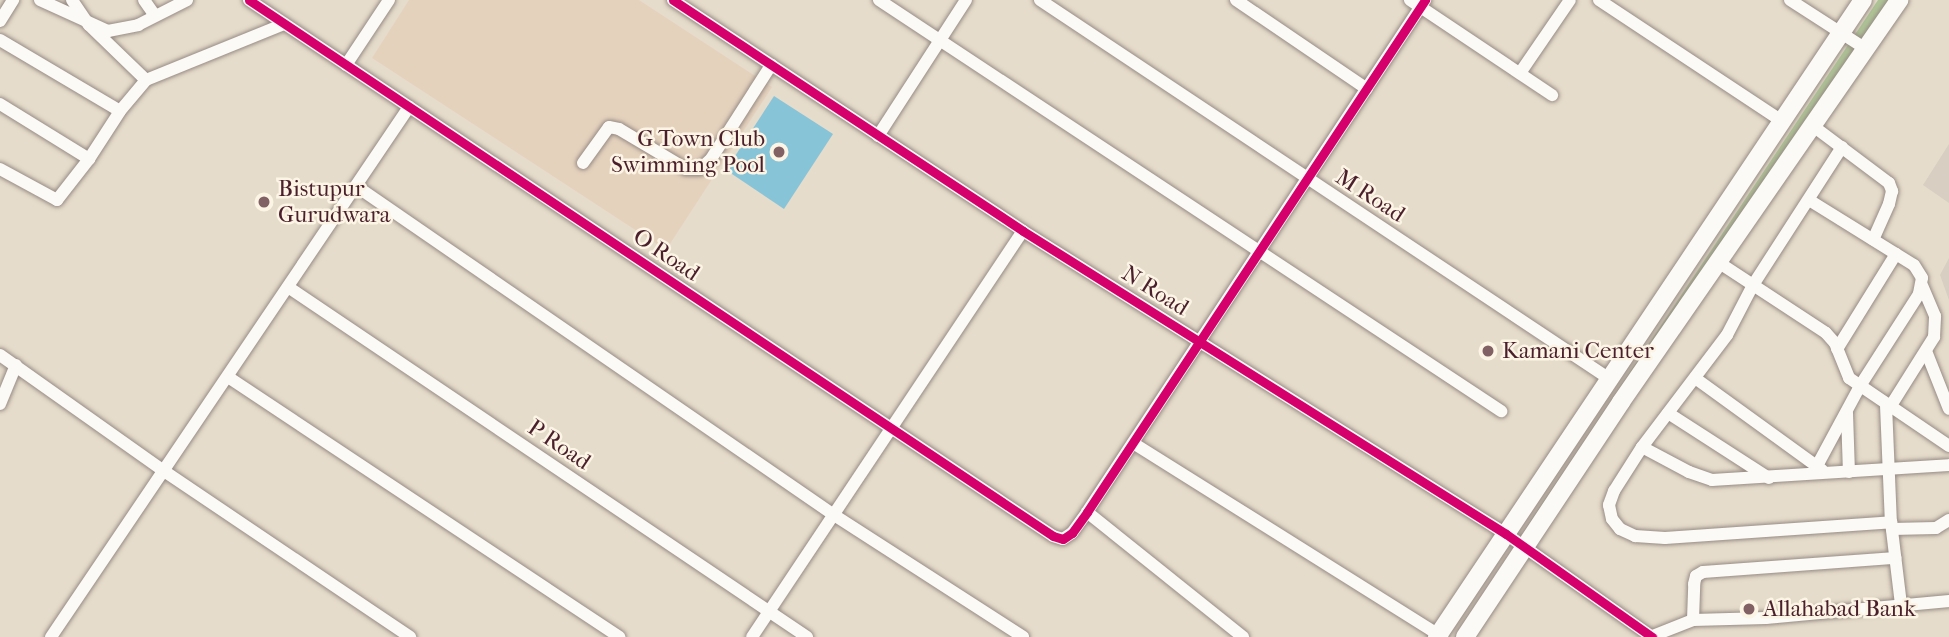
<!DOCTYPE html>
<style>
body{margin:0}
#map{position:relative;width:1949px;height:637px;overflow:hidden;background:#e6dccb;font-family:"IM FELL French Canon",serif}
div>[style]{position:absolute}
.built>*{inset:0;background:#e5d2bd}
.industrial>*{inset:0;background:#d8cec1}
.forest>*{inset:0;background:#aec496}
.water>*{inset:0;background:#88c4d8}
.roads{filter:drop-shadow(0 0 2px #978b84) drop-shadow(0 0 2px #978b84)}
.street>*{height:12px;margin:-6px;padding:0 6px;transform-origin:6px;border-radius:6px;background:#fbfaf7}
.secondary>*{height:18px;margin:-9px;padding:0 9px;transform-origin:9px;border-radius:9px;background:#fbfaf7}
.cycleway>*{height:9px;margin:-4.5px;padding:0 4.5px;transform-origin:4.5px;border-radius:4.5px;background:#d6006c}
.dots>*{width:19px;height:19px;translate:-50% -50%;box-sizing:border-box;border:4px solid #fcf5e5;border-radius:50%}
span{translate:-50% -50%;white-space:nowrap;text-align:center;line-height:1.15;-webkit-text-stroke:5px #fcf5e5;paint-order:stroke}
.poi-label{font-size:23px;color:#4a1f2b}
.right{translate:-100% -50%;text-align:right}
.left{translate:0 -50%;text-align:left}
.street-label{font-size:23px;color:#4a1f2b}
</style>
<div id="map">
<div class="built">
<div style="clip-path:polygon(409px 0,639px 0,772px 87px,666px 250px,372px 58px)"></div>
</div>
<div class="industrial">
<div style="clip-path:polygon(1949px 144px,1949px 203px,1923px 185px)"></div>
<div style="clip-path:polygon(1949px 258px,1949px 300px,1940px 275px)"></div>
</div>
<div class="forest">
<div style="clip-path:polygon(1878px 0,1889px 0,1529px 536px,1524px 531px)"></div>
</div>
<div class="water">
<div style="clip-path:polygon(774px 96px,833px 134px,784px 209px,726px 170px)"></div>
</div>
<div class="roads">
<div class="street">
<div style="left:40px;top:0;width:75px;rotate:24.5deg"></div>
<div style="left:108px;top:31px;width:31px;rotate:-11deg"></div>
<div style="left:138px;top:25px;width:55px;rotate:-27deg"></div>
<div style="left:72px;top:0;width:30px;rotate:56deg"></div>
<div style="left:89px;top:25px;width:79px;rotate:44deg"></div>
<div style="left:144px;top:0;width:19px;rotate:55deg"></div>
<div style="left:249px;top:0;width:966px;rotate:33.69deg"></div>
<div style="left:1053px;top:536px;width:10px;rotate:17deg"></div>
<div style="left:1063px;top:539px;width:11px;rotate:-34deg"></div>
<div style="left:1072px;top:533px;width:26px;rotate:-54deg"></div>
<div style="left:1087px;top:512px;width:614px;rotate:-56.57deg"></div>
<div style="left:673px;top:0;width:419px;rotate:33.4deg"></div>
<div style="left:1023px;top:231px;width:570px;rotate:32.1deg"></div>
<div style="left:1506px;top:534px;width:179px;rotate:35.2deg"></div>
<div style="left:879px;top:0;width:746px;rotate:33.46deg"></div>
<div style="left:1040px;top:0;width:682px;rotate:33.64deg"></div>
<div style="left:1236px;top:0;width:158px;rotate:34.2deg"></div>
<div style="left:1410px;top:0;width:171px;rotate:33.8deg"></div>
<div style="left:1599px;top:0;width:219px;rotate:33.5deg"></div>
<div style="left:1790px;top:0;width:90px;rotate:32.8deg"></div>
<div style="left:0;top:21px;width:25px;rotate:-58deg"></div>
<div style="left:0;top:40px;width:139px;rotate:30.6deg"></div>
<div style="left:346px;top:65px;width:78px;rotate:-56.5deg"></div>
<div style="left:1520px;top:73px;width:88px;rotate:-55.6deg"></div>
<div style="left:0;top:104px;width:105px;rotate:31.7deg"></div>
<div style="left:1813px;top:126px;width:95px;rotate:36.9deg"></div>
<div style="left:1889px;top:183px;width:9px;rotate:69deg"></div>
<div style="left:1892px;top:191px;width:13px;rotate:103deg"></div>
<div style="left:1889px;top:204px;width:39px;rotate:114deg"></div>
<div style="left:878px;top:136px;width:162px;rotate:-57.1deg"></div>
<div style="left:1842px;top:147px;width:164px;rotate:122.8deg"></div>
<div style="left:1753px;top:285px;width:56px;rotate:117.5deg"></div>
<div style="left:1727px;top:335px;width:141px;rotate:127.2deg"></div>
<div style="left:1642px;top:447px;width:52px;rotate:122.5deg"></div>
<div style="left:1614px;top:491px;width:15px;rotate:110deg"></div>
<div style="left:1609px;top:505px;width:14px;rotate:78deg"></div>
<div style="left:1612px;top:519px;width:13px;rotate:51deg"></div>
<div style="left:1620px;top:529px;width:17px;rotate:25deg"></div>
<div style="left:1635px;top:536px;width:30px;rotate:4deg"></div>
<div style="left:1665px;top:538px;width:227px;rotate:-4deg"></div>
<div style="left:583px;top:163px;width:44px;rotate:-54.2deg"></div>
<div style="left:609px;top:127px;width:10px;rotate:11deg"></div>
<div style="left:619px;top:129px;width:78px;rotate:30.8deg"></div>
<div style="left:686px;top:169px;width:14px"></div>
<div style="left:700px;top:169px;width:15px;rotate:-42deg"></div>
<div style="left:711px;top:159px;width:112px;rotate:-57.4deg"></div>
<div style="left:0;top:169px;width:65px;rotate:28.5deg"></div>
<div style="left:57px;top:200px;width:52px;rotate:-52deg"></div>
<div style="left:89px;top:159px;width:57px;rotate:-57.1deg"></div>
<div style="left:120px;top:111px;width:40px;rotate:-50deg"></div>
<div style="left:146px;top:80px;width:149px;rotate:-22.1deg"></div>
<div style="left:356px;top:186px;width:580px;rotate:34.54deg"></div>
<div style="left:834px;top:515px;width:225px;rotate:32.8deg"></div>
<div style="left:1809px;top:200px;width:123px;rotate:31.8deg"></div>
<div style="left:1914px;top:265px;width:15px;rotate:58deg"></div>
<div style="left:1922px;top:278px;width:16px;rotate:101deg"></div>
<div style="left:1919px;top:294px;width:109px;rotate:122.7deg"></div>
<div style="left:1860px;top:386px;width:91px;rotate:118.3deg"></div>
<div style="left:1718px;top:262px;width:129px;rotate:33.3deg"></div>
<div style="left:1826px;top:333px;width:13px;rotate:48deg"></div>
<div style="left:1835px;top:343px;width:38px;rotate:68deg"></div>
<div style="left:1849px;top:378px;width:121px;rotate:34.2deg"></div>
<div style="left:288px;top:287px;width:626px;rotate:33.99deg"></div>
<div style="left:1837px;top:349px;width:112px;rotate:-58.2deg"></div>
<div style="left:1926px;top:351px;width:62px;rotate:68.4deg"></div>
<div style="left:0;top:355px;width:201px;rotate:35.3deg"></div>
<div style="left:164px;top:471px;width:297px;rotate:34deg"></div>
<div style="left:228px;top:377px;width:470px;rotate:33.6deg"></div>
<div style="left:1695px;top:378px;width:157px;rotate:35.9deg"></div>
<div style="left:0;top:404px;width:42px;rotate:-67.7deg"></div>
<div style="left:1886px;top:405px;width:117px;rotate:87.6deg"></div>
<div style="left:1891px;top:522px;width:84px;rotate:83.1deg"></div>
<div style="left:1890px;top:407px;width:83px;rotate:-57.8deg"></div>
<div style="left:1934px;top:337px;width:21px;rotate:-87deg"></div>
<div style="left:1935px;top:316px;width:33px;rotate:-113deg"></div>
<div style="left:1668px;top:413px;width:120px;rotate:32.8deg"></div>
<div style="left:1847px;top:413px;width:59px;rotate:88.1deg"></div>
<div style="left:1133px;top:443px;width:365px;rotate:32.1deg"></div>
<div style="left:1642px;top:447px;width:53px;rotate:28deg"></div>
<div style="left:1689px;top:472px;width:24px;rotate:19deg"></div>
<div style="left:1712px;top:480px;width:237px;rotate:-3.6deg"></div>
<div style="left:1087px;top:512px;width:200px;rotate:38.7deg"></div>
<div style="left:1892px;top:529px;width:44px;rotate:-1.3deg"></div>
<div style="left:1936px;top:528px;width:15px;rotate:-32deg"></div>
<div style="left:1693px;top:620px;width:36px;rotate:-88deg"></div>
<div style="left:1694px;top:584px;width:8px;rotate:-76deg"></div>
<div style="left:1696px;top:576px;width:8px;rotate:-30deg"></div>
<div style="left:1703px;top:572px;width:193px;rotate:-4.2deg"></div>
<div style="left:51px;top:637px;width:640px;rotate:-55.96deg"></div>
<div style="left:752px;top:637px;width:488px;rotate:-56.3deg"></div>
<div style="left:1650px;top:637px;width:46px;rotate:-21.6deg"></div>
<div style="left:1693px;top:620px;width:73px;rotate:-1.6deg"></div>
<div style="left:1766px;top:618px;width:184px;rotate:-5.3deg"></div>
</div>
<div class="secondary">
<div style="left:1437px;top:637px;width:766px;rotate:-56.23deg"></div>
<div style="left:1465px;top:637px;width:282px;rotate:-56.4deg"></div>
<div style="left:1621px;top:402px;width:489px;rotate:-55.3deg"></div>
</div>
</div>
<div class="cycleway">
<div style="left:249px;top:0;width:966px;rotate:33.69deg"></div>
<div style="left:1053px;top:536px;width:10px;rotate:17deg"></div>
<div style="left:1063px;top:539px;width:11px;rotate:-34deg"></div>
<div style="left:1072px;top:533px;width:26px;rotate:-54deg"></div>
<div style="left:1087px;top:512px;width:614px;rotate:-56.57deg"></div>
<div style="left:673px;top:0;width:419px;rotate:33.4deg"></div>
<div style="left:1023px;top:231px;width:570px;rotate:32.1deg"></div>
<div style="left:1506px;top:534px;width:179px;rotate:35.2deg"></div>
</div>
<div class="dots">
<div style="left:779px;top:152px;background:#816163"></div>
<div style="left:264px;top:202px;background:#816163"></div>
<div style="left:1488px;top:351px;background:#816163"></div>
<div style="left:1749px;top:609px;background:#816163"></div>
</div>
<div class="poi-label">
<span class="right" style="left:765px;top:152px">G Town Club<br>Swimming Pool</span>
<span class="left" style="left:278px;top:202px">Bistupur<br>Gurudwara</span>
<span class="left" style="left:1502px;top:351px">Kamani Center</span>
<span class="left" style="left:1763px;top:609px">Allahabad Bank</span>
</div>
<div class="street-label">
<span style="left:1370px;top:196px;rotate:33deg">M Road</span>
<span style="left:666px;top:255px;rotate:34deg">O Road</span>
<span style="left:1155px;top:291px;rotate:32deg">N Road</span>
<span style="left:559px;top:445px;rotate:34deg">P Road</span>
</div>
</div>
